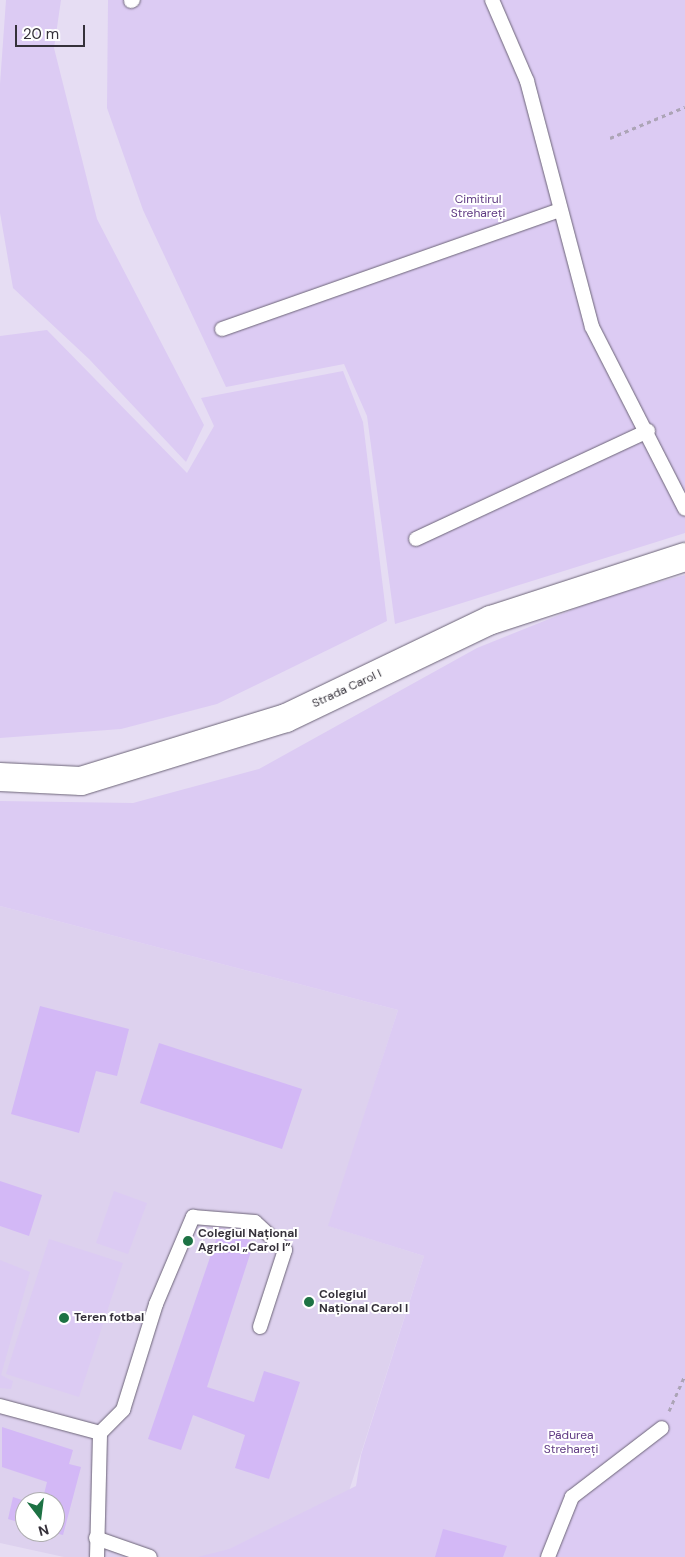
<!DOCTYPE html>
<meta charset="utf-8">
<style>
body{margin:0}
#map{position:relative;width:685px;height:1557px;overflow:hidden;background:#e6ddf3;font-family:"DM Sans",sans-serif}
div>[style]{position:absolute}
.built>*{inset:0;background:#ddd1ee}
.green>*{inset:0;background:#dccbf3}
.building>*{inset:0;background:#d3b8f6}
.path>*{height:3px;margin-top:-1.5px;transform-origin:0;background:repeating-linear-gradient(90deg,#aca4b6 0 4px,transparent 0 8px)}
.roads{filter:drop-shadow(0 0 1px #6c6477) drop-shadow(0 0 1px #6c6477)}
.service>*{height:14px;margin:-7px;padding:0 7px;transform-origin:7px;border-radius:7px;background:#fff}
.minor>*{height:28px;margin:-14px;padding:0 14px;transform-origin:14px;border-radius:14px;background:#fff}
.dots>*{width:14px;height:14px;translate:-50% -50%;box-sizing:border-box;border:2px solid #fff;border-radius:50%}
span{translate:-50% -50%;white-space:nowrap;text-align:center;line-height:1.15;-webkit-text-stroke:4px #fff;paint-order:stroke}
.park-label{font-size:12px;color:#5f3a83}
.street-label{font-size:12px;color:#35313a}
.poi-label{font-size:12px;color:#35313a;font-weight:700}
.left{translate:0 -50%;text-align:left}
.north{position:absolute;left:15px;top:1492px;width:50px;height:50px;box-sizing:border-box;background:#fff;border:1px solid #aeadb0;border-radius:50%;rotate:165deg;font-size:14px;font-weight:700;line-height:20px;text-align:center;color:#35313a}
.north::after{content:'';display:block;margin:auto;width:18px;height:22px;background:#1d7244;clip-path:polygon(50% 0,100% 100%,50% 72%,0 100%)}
.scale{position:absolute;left:15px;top:25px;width:70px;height:22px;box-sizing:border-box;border:2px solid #35313a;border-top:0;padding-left:6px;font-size:15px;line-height:18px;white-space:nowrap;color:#35313a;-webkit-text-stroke:4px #fff;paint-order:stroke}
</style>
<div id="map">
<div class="built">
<div style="clip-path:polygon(evenodd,0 906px,398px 1010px,329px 1226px,424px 1256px,328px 1557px,64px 1557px,0 1543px,0 906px,25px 1502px,55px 1502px,55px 1532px,25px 1532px,25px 1502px)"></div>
</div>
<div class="green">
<div style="clip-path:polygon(6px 0,61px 0,54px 48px,97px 219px,204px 425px,186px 462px,89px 359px,13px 288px,0 213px,0 84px)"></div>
<div style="clip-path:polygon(108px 0,685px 0,685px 533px,395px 624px,367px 416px,344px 364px,226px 387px,143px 210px,107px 108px)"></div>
<div style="clip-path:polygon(47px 330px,187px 473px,214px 426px,201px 398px,343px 371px,363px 422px,387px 621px,217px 704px,121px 729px,0 738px,0 336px)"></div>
<div style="clip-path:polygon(685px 575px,685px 1557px,198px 1557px,229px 1549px,356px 1486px,361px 1455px,424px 1256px,328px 1226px,398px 1010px,0 906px,0 801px,133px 803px,259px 769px,477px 648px,604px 597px)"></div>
<div style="clip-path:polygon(114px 1191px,147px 1203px,128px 1254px,96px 1243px)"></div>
<div style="clip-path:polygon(49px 1239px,123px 1263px,79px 1397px,6px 1374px)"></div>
<div style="clip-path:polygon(0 1260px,30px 1272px,1px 1375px,13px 1381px,11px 1389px,0 1388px)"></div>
</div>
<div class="building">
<div style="clip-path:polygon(40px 1006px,129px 1029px,117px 1076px,96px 1071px,79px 1133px,11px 1114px)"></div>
<div style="clip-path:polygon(159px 1043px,302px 1089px,282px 1149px,140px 1103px)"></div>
<div style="clip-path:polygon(0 1181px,42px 1195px,29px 1236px,0 1226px)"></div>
<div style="clip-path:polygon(220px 1228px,254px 1242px,207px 1387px,254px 1402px,264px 1371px,300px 1382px,269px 1479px,235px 1468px,245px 1435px,193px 1415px,181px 1450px,148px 1439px)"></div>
<div style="clip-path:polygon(2px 1427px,73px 1450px,69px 1464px,81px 1467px,63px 1535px,55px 1533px,55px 1502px,42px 1502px,47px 1482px,2px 1467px)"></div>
<div style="clip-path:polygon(13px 1497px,25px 1501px,25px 1524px,8px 1519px)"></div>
<div style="clip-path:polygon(443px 1529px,507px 1546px,503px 1557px,435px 1557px)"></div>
</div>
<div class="path">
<div style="left:610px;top:138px;width:81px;rotate:-22.5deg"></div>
<div style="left:669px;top:1411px;width:39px;rotate:-66deg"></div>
</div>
<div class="roads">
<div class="service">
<div style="left:492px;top:0;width:88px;rotate:66.6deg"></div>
<div style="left:527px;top:81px;width:254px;rotate:75.2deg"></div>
<div style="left:592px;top:327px;width:204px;rotate:62.9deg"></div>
<div style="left:131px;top:1px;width:2px;rotate:-27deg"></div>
<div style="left:222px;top:329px;width:358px;rotate:-19.4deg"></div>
<div style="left:416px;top:539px;width:256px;rotate:-25deg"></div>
<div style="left:0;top:1406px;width:104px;rotate:15.1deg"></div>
<div style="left:100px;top:1433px;width:33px;rotate:-45deg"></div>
<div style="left:123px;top:1410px;width:111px;rotate:-72.7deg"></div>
<div style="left:156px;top:1304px;width:95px;rotate:-67deg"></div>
<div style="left:193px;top:1217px;width:62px;rotate:4.6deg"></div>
<div style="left:255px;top:1222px;width:41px;rotate:43deg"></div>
<div style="left:285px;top:1250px;width:81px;rotate:108deg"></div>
<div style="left:96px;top:1538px;width:57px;rotate:19.4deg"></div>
<div style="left:97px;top:1557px;width:124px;rotate:-88.6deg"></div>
<div style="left:548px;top:1557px;width:65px;rotate:-68.2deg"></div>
<div style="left:572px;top:1497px;width:113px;rotate:-37.5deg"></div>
</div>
<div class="minor">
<div style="left:0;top:777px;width:81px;rotate:2.8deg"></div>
<div style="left:81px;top:781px;width:214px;rotate:-17.1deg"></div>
<div style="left:286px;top:718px;width:227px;rotate:-25.6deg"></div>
<div style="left:491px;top:620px;width:204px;rotate:-18deg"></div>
</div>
</div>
<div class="dots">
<div style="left:188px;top:1241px;background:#1d7244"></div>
<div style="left:309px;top:1302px;background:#1d7244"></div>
<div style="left:64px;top:1318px;background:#1d7244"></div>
</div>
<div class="park-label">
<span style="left:478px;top:207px">Cimitirul<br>Strehareți</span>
<span style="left:571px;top:1443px">Pădurea<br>Strehareți</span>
</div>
<div class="street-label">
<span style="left:347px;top:689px;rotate:-25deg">Strada Carol I</span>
</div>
<div class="poi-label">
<span class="left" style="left:198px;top:1241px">Colegiul Național<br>Agricol „Carol I”</span>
<span class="left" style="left:319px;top:1302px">Colegiul<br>Național Carol l</span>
<span class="left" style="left:74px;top:1318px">Teren fotbal</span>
</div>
<div class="north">N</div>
<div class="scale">20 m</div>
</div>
